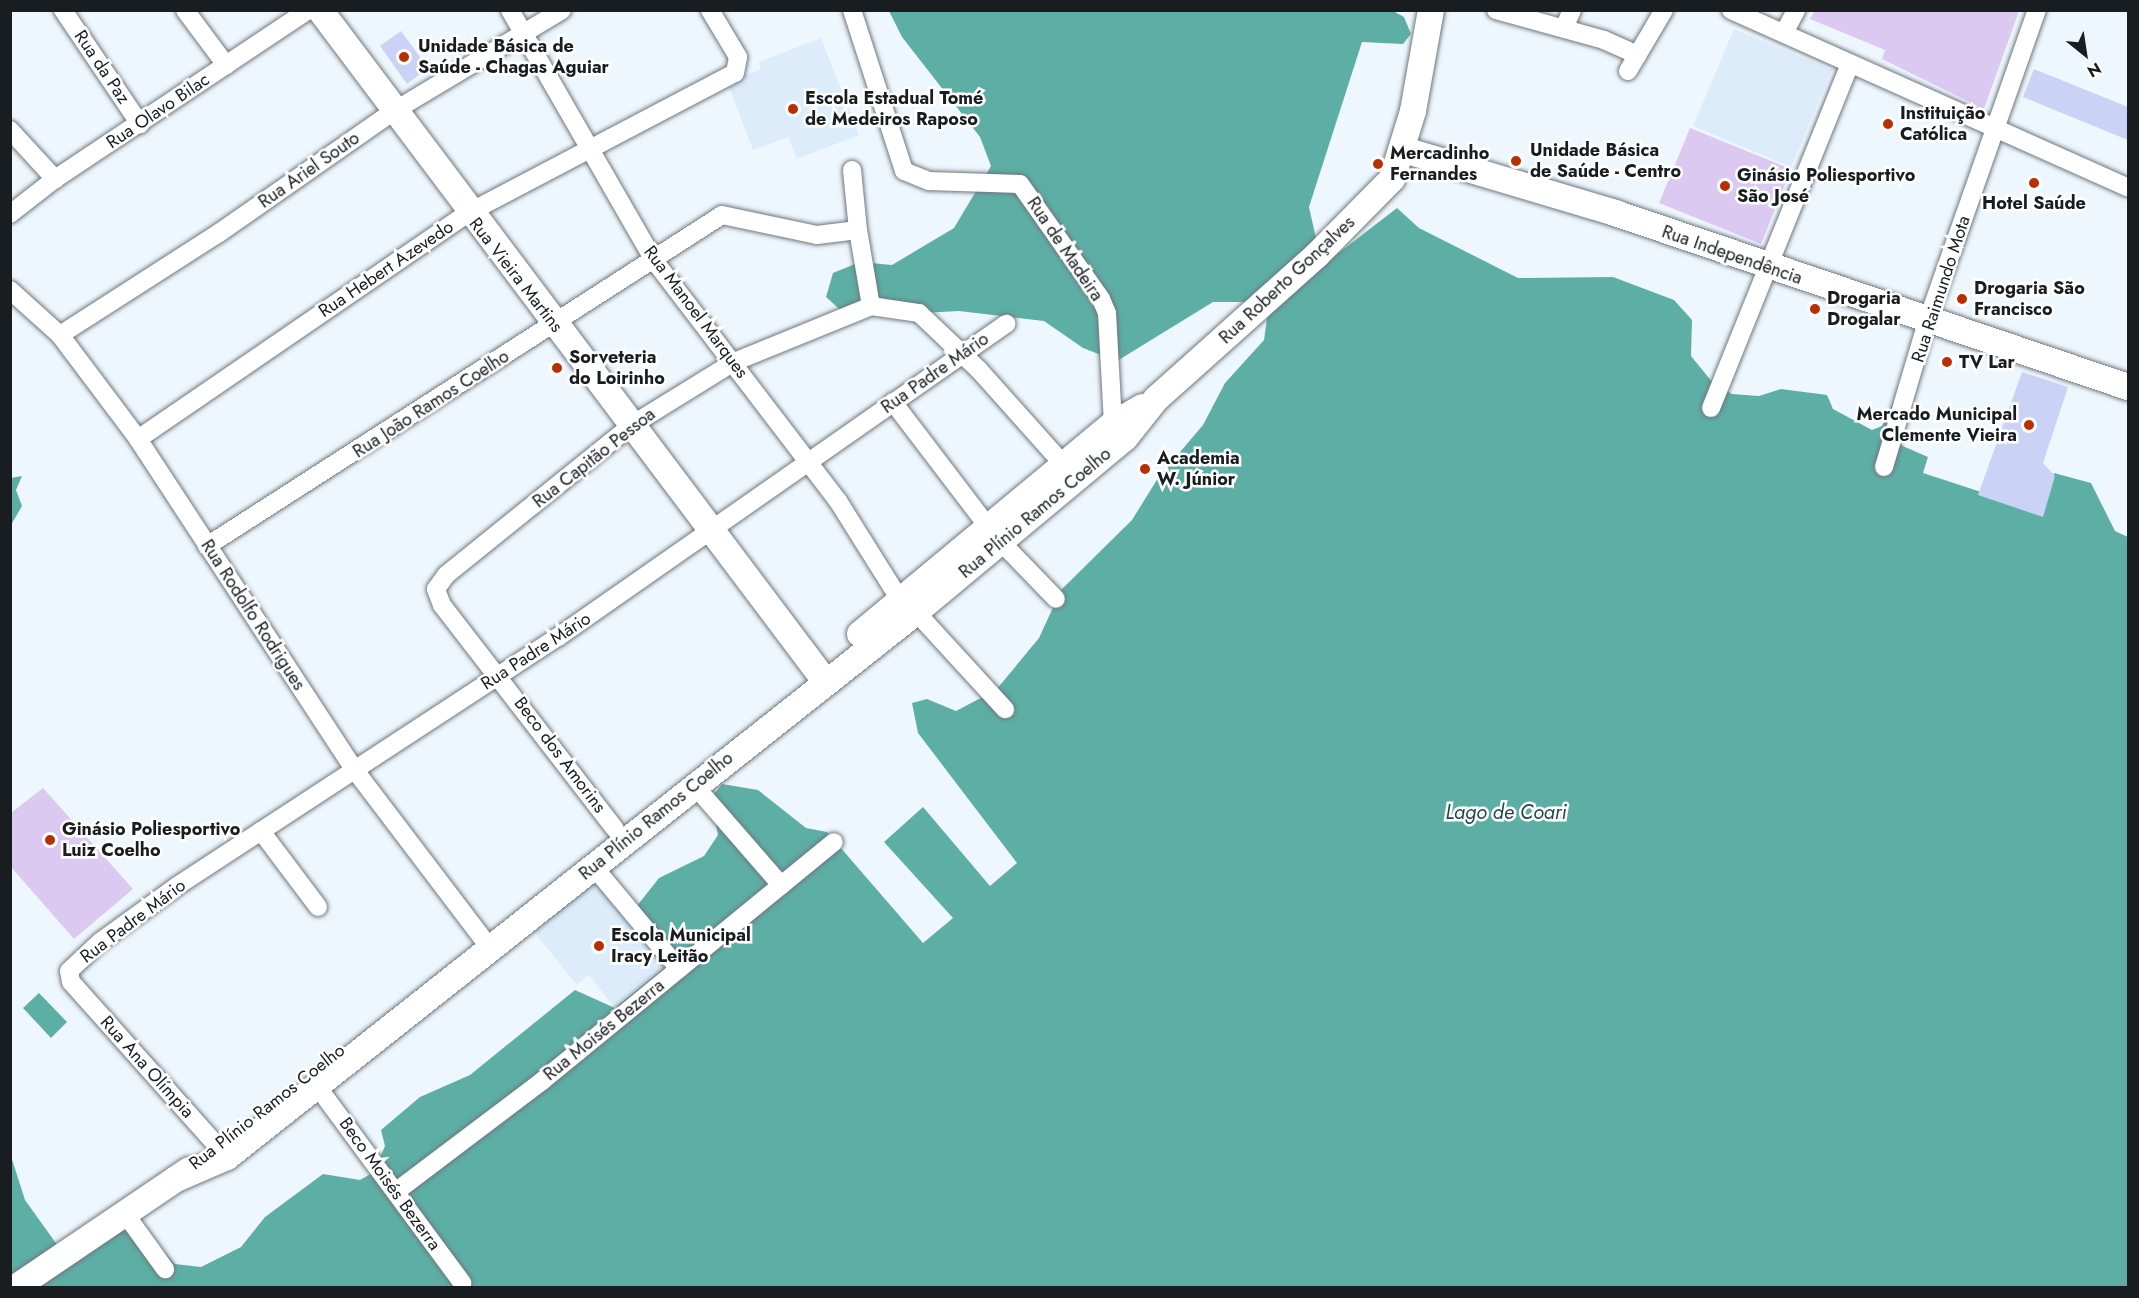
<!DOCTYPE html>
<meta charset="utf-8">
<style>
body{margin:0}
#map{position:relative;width:2139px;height:1298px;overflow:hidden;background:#eff7fe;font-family:Jost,sans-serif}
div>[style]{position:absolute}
.built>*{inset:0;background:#dcecfb}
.green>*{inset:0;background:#dcc9f2}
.water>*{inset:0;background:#5dafa6}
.building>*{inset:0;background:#cad2f5}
.roads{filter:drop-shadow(0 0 2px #6e777f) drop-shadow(0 0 2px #6e777f)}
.street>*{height:18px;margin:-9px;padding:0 9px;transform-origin:9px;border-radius:9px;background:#fff}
.secondary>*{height:26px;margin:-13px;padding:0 13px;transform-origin:13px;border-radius:13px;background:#fff}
.dots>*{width:16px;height:16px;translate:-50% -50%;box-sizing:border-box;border:3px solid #fff;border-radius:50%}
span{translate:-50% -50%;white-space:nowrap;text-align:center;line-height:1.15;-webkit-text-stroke:5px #fff;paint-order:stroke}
.poi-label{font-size:18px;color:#191d20;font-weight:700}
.left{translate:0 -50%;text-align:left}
.right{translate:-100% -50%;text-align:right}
.street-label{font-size:18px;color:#191d20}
.water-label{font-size:20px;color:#204743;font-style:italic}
.frame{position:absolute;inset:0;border:12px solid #191d20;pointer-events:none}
.north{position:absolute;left:2055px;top:24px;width:60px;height:60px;-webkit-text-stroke:4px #fff;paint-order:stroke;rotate:150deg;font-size:16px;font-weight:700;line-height:24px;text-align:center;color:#191d20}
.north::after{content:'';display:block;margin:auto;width:21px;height:27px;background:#191d20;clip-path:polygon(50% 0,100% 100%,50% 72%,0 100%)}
</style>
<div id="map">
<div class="built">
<div style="clip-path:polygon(1734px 29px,1832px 70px,1791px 167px,1693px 126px)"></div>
<div style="clip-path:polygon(821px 38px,859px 135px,797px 159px,788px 137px,753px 150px,727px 82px,761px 69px,759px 62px)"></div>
<div style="clip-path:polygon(596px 875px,668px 964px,614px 1007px,589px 975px,577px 985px,531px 928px)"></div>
</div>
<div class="green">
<div style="clip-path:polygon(1815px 10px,2019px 10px,2019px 11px,1984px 109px,1882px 59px,1885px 50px,1810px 19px)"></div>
<div style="clip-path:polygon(1690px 128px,1791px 169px,1761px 244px,1659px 203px)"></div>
<div style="clip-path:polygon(43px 788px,133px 889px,74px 939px,11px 867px,11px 813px)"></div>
</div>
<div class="water">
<div style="clip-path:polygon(889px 11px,1393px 11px,1404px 17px,1411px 34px,1403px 44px,1362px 42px,1309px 207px,1318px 247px,1336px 255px,1397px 208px,1419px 228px,1518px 278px,1613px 277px,1674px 300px,1692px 320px,1691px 356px,1713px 383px,1732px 394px,1759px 396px,1781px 389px,1827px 395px,1833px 409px,1872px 430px,1882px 426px,1898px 393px,1898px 444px,1928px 457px,1923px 473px,2039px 511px,2054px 473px,2091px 483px,2115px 531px,2128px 537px,2128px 1287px,11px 1287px,10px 1153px,25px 1200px,63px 1253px,107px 1221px,140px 1225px,175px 1264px,201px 1267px,241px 1247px,265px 1217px,323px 1174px,360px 1180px,374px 1172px,385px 1146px,381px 1130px,420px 1097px,470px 1075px,575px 990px,615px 1008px,668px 965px,629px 916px,659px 878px,704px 856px,718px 835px,711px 798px,722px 784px,758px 790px,806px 828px,827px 832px,923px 943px,953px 918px,884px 842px,923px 807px,990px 886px,1017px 863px,918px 733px,912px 703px,927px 699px,956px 711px,996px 690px,1039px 638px,1061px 590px,1132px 520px,1158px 478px,1203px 425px,1225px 383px,1264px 340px,1267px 318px,1248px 302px,1213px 302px,1117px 361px,1083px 348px,1044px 321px,959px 311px,848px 317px,826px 297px,833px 273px,860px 262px,892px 265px,954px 228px,991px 166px,980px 137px,902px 37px)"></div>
<div style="clip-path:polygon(22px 476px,16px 490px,22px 506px,11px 525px,11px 478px)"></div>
<div style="clip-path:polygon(39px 993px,67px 1022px,51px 1038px,23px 1008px)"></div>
</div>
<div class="building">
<div style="clip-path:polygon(401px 31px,428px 68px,407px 84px,380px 46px)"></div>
<div style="clip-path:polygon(2034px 69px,2128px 107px,2128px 140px,2023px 97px)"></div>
<div style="clip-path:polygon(2022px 372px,2068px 387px,2043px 463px,2055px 476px,2043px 517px,1978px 495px)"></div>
</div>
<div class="roads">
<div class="street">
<div style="left:63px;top:10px;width:138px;rotate:56deg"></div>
<div style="left:185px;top:10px;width:69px;rotate:53.3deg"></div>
<div style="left:510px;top:10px;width:287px;rotate:60.1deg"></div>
<div style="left:653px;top:259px;width:305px;rotate:52.6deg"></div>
<div style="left:838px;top:501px;width:117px;rotate:57.9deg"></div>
<div style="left:852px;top:10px;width:169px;rotate:72.1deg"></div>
<div style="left:904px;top:171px;width:27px;rotate:22deg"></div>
<div style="left:929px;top:181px;width:91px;rotate:1.9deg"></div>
<div style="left:1020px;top:184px;width:141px;rotate:54.8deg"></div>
<div style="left:1101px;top:299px;width:15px;rotate:67deg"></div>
<div style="left:1107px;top:313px;width:111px;rotate:86.9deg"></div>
<div style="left:1113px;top:424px;width:9px;rotate:49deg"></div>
<div style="left:1496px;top:10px;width:112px;rotate:15.5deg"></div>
<div style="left:1604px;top:40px;width:37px;rotate:24deg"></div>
<div style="left:1731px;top:10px;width:435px;rotate:24.1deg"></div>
<div style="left:1564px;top:28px;width:20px;rotate:-66deg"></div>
<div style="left:1784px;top:33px;width:26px;rotate:-62deg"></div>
<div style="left:1628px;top:71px;width:71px;rotate:-59.5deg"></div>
<div style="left:10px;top:130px;width:67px;rotate:47.4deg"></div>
<div style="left:852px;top:170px;width:60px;rotate:84.3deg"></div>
<div style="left:10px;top:214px;width:57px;rotate:-37.9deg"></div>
<div style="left:55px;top:179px;width:304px;rotate:-33.7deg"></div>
<div style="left:10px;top:290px;width:67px;rotate:42deg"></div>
<div style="left:60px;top:335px;width:130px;rotate:53.1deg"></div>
<div style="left:138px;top:439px;width:394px;rotate:56.8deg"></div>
<div style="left:354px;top:769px;width:223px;rotate:52.8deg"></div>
<div style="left:60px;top:335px;width:189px;rotate:-32.7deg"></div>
<div style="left:219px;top:233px;width:213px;rotate:-34.9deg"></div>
<div style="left:394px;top:111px;width:196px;rotate:-31deg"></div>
<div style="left:893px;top:402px;width:158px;rotate:52.7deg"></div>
<div style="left:1711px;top:408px;width:371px;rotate:-68deg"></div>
<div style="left:138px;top:439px;width:400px;rotate:-34.4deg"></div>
<div style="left:468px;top:213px;width:301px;rotate:-27.7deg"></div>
<div style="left:735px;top:73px;width:16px;rotate:-79deg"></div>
<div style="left:738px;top:57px;width:55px;rotate:-120.8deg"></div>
<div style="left:1884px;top:467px;width:151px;rotate:-73.5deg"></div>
<div style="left:1927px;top:322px;width:331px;rotate:-70.6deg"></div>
<div style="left:1001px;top:542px;width:79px;rotate:46deg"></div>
<div style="left:207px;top:546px;width:612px;rotate:-32.73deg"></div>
<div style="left:722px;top:215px;width:97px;rotate:11.9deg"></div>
<div style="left:817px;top:235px;width:41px;rotate:-7deg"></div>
<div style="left:858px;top:230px;width:77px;rotate:80.3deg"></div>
<div style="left:916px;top:612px;width:132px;rotate:47.5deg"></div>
<div style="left:694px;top:785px;width:133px;rotate:49deg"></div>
<div style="left:615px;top:829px;width:283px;rotate:-127.7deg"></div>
<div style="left:442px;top:605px;width:17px;rotate:-111deg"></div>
<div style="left:436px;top:589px;width:17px;rotate:-54deg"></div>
<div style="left:446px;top:575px;width:239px;rotate:-38.9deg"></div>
<div style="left:632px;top:425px;width:120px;rotate:-31.7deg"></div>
<div style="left:734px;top:362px;width:148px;rotate:-22.2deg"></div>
<div style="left:871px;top:306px;width:49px;rotate:8.3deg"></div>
<div style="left:919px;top:313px;width:83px;rotate:43.5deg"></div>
<div style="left:979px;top:370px;width:127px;rotate:48.2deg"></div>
<div style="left:261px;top:831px;width:95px;rotate:53.1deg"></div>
<div style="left:593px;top:866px;width:134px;rotate:50.1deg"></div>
<div style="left:317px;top:1086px;width:245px;rotate:53.6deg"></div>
<div style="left:227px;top:1157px;width:234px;rotate:-131.7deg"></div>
<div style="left:71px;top:982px;width:11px;rotate:-100deg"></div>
<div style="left:69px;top:971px;width:42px;rotate:-43.1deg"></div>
<div style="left:100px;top:942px;width:95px;rotate:-36deg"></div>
<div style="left:177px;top:886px;width:455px;rotate:-33.2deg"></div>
<div style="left:558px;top:637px;width:547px;rotate:-34.94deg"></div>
<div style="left:398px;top:1190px;width:181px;rotate:-37.1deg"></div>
<div style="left:542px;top:1081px;width:377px;rotate:-39.3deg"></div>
<div style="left:126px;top:1215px;width:67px;rotate:54.2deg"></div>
</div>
<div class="secondary">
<div style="left:320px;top:10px;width:840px;rotate:53.03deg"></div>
<div style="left:1404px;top:150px;width:220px;rotate:16.6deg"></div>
<div style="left:1615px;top:213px;width:542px;rotate:18.74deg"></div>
<div style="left:860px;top:634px;width:329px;rotate:-39.7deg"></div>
<div style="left:1113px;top:424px;width:34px;rotate:-30deg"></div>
<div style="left:176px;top:1179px;width:56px;rotate:-23.3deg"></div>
<div style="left:227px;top:1157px;width:878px;rotate:-38.34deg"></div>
<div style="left:916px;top:612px;width:272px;rotate:-39.8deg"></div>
<div style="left:1125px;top:438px;width:50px;rotate:-51.5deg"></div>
<div style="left:1156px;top:399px;width:216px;rotate:-41.8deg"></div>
<div style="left:1317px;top:255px;width:107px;rotate:-45.4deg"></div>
<div style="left:1392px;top:179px;width:71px;rotate:-72.8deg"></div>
<div style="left:1413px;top:111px;width:103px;rotate:-79.9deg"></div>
<div style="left:15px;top:1288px;width:210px;rotate:-34.1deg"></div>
</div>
</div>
<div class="dots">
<div style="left:404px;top:57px;background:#b92f01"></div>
<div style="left:793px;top:109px;background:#b92f01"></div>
<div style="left:1888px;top:124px;background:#b92f01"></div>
<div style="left:1516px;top:161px;background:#b92f01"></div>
<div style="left:1378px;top:164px;background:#b92f01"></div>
<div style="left:2034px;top:183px;background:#b92f01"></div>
<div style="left:1725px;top:186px;background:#b92f01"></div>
<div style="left:1962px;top:299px;background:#b92f01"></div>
<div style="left:1815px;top:309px;background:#b92f01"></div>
<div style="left:1947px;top:362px;background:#b92f01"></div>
<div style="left:557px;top:368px;background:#b92f01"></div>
<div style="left:2029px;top:425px;background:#b92f01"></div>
<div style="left:1145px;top:469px;background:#b92f01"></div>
<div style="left:50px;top:840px;background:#b92f01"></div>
<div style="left:599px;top:946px;background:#b92f01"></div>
</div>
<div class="poi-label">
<span class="left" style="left:418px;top:57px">Unidade Básica de<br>Saúde - Chagas Aguiar</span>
<span class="left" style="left:805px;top:109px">Escola Estadual Tomé<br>de Medeiros Raposo</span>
<span class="left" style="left:1900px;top:124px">Instituição<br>Católica</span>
<span class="left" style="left:1530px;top:161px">Unidade Básica<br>de Saúde - Centro</span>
<span class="left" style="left:1390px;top:164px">Mercadinho<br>Fernandes</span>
<span class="left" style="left:1737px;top:186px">Ginásio Poliesportivo<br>São José</span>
<span style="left:2034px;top:203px">Hotel Saúde</span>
<span class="left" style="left:1974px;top:299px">Drogaria São<br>Francisco</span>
<span class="left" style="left:1827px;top:309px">Drogaria<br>Drogalar</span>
<span class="left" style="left:569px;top:368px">Sorveteria<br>do Loirinho</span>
<span class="left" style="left:1959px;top:362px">TV Lar</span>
<span class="right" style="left:2017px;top:425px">Mercado Municipal<br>Clemente Vieira</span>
<span class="left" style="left:1157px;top:469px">Academia<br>W. Júnior</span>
<span class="left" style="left:62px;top:840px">Ginásio Poliesportivo<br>Luiz Coelho</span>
<span class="left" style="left:611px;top:946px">Escola Municipal<br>Iracy Leitão</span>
</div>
<div class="street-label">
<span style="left:102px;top:67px;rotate:56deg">Rua da Paz</span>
<span style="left:158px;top:111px;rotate:-34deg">Rua Olavo Bilac</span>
<span style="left:309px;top:170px;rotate:-35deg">Rua Ariel Souto</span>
<span style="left:1065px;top:249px;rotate:56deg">Rua de Madeira</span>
<span style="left:1732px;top:255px;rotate:19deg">Rua Independência</span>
<span style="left:386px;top:269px;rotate:-34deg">Rua Hebert Azevedo</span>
<span style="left:516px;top:275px;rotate:52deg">Rua Vieira Martins</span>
<span style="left:1287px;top:280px;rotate:-43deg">Rua Roberto Gonçalves</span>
<span style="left:1941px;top:289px;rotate:-72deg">Rua Raimundo Mota</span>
<span style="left:696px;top:312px;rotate:53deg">Rua Manoel Marques</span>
<span style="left:935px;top:373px;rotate:-35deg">Rua Padre Mário</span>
<span style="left:431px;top:404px;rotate:-33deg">Rua João Ramos Coelho</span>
<span style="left:594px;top:458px;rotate:-38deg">Rua Capitão Pessoa</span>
<span style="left:1035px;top:513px;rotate:-40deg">Rua Plínio Ramos Coelho</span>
<span style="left:253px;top:615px;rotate:57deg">Rua Rodolfo Rodrigues</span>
<span style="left:536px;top:651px;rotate:-33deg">Rua Padre Mário</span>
<span style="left:560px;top:755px;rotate:53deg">Beco dos Amorins</span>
<span style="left:656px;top:816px;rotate:-39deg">Rua Plínio Ramos Coelho</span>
<span style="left:133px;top:921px;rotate:-37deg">Rua Padre Mário</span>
<span style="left:604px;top:1030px;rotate:-39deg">Rua Moisés Bezerra</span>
<span style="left:147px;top:1067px;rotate:48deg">Rua Ana Olímpia</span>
<span style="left:267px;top:1107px;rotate:-38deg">Rua Plínio Ramos Coelho</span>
<span style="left:390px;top:1184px;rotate:54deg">Beco Moisés Bezerra</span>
</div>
<div class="water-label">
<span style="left:1506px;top:812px">Lago de Coari</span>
</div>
<div class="frame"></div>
<div class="north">N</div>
</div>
